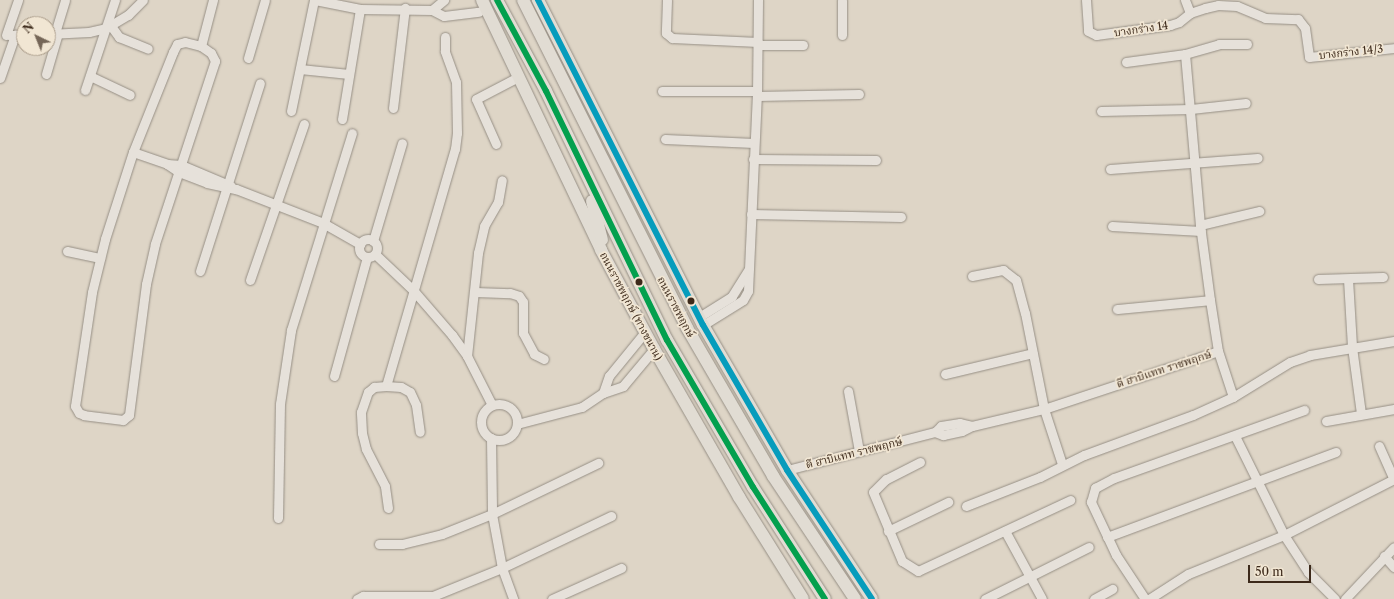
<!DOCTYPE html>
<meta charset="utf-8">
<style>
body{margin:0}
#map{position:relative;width:1394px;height:599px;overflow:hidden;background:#ded5c6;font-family:"Libre Caslon Text","Noto Serif Thai",serif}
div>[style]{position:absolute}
.roads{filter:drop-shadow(0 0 1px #968f85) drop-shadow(0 0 1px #968f85)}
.minor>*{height:9px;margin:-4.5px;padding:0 4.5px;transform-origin:4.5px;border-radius:4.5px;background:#e6e1da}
.minor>.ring{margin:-4.5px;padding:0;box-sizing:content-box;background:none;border:9px solid #e6e1da;border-radius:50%}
.major>*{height:12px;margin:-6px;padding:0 6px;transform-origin:6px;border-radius:6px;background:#e1dcd3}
.bus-1>*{height:6px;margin:-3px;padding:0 3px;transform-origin:3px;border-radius:3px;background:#03a04e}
.bus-2>*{height:6px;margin:-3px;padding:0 3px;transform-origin:3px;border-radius:3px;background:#069cbc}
.dots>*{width:11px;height:11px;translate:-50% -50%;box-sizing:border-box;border:2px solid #f1e6d3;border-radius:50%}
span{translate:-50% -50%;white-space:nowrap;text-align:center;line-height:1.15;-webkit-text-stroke:3.5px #f1e6d3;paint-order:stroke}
.street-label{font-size:11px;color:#3d2a1b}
.north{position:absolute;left:16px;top:16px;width:40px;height:40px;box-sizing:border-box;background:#f1e6d3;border:1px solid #a99b89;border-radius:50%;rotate:317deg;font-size:11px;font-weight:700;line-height:16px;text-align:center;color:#3d2a1b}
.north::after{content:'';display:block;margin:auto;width:14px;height:18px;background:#756657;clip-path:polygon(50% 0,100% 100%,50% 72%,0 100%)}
.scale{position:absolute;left:1248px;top:565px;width:63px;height:18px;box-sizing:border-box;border:2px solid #3d2a1b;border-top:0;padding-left:5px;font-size:12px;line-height:14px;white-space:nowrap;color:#3d2a1b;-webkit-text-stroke:3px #f1e6d3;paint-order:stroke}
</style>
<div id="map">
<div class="roads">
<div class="minor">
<div style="left:315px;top:0;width:46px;rotate:11.3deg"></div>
<div style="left:360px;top:9px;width:72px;rotate:0.8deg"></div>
<div style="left:432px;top:10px;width:13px;rotate:27deg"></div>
<div style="left:444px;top:16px;width:35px;rotate:-7deg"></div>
<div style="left:667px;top:0;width:33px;rotate:92deg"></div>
<div style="left:666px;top:33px;width:8px;rotate:40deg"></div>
<div style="left:672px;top:38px;width:86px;rotate:2.7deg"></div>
<div style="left:842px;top:0;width:35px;rotate:90deg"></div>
<div style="left:1086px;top:0;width:31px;rotate:86deg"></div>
<div style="left:1088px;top:31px;width:9px;rotate:27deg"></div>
<div style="left:1096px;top:35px;width:75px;rotate:-7.7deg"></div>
<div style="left:1170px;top:25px;width:9px;rotate:-18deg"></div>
<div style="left:1179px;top:22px;width:14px;rotate:-39deg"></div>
<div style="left:1190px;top:13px;width:16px;rotate:-18deg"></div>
<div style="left:1205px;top:8px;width:13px;rotate:-13deg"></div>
<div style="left:1218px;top:5px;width:19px;rotate:3deg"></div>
<div style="left:1237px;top:6px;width:30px;rotate:23deg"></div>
<div style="left:1265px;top:18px;width:33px;rotate:2deg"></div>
<div style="left:1298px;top:19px;width:11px;rotate:52deg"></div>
<div style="left:1305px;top:28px;width:29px;rotate:82deg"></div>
<div style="left:1309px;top:57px;width:85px;rotate:-6deg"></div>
<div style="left:1185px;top:0;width:14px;rotate:69deg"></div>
<div style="left:432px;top:10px;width:16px;rotate:-40deg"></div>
<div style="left:111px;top:26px;width:14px;rotate:54deg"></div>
<div style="left:119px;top:37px;width:31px;rotate:22deg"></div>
<div style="left:55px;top:33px;width:34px;rotate:-73deg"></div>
<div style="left:48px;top:34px;width:41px;rotate:-2.8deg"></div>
<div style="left:89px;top:32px;width:17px;rotate:-13deg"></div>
<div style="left:106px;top:28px;width:26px;rotate:-31deg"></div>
<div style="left:128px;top:15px;width:21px;rotate:-45deg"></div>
<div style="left:6px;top:35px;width:37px;rotate:-71deg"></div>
<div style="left:9px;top:35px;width:15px"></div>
<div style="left:185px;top:42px;width:16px;rotate:14deg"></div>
<div style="left:201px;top:46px;width:12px;rotate:35deg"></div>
<div style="left:211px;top:53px;width:9px;rotate:63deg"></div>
<div style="left:215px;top:61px;width:193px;rotate:108.2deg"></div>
<div style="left:155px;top:244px;width:41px;rotate:102.7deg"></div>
<div style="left:146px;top:284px;width:132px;rotate:97.4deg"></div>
<div style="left:129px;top:415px;width:8px;rotate:140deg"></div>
<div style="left:123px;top:420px;width:39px;rotate:-173deg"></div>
<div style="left:84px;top:415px;width:5px;rotate:-158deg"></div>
<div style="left:79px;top:413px;width:8px;rotate:-120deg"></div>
<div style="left:75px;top:406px;width:115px;rotate:-81.5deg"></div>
<div style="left:92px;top:292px;width:55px;rotate:-76.2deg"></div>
<div style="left:105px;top:239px;width:91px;rotate:-72.2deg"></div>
<div style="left:133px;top:152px;width:108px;rotate:-68.2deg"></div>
<div style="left:173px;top:52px;width:9px;rotate:-63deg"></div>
<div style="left:177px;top:44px;width:8px;rotate:-14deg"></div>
<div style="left:758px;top:45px;width:45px"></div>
<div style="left:201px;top:46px;width:48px;rotate:-75.4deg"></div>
<div style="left:1185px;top:54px;width:172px;rotate:85deg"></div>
<div style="left:1200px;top:225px;width:76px;rotate:82.4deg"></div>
<div style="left:1210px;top:300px;width:52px;rotate:81.1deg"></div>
<div style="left:1218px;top:351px;width:48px;rotate:71.9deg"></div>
<div style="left:248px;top:58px;width:60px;rotate:-73.7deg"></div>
<div style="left:1126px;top:62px;width:60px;rotate:-7.7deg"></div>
<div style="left:1185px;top:54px;width:35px;rotate:-16deg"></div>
<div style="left:1219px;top:44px;width:28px"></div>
<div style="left:300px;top:69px;width:49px;rotate:5.8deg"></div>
<div style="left:46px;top:74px;width:43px;rotate:-73.7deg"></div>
<div style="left:90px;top:76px;width:44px;rotate:25.4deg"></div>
<div style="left:0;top:78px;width:46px;rotate:-70.8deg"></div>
<div style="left:85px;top:90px;width:95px;rotate:-71.6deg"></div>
<div style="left:662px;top:91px;width:95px"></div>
<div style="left:757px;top:96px;width:102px;rotate:-1.1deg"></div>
<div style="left:393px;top:108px;width:101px;rotate:-83.2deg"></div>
<div style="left:291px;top:111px;width:113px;rotate:-78.3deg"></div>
<div style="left:1101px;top:111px;width:90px;rotate:-1.3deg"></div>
<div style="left:1191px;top:109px;width:55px;rotate:-6.2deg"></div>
<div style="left:342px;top:119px;width:111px;rotate:-80.7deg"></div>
<div style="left:665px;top:139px;width:89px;rotate:2.6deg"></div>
<div style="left:496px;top:144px;width:49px;rotate:-114deg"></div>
<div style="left:476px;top:99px;width:47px;rotate:-27.6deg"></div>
<div style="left:133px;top:152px;width:36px;rotate:19deg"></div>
<div style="left:167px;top:164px;width:14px;rotate:4deg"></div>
<div style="left:181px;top:165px;width:54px;rotate:22.8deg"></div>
<div style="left:753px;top:159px;width:123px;rotate:0.5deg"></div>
<div style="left:167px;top:164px;width:14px;rotate:34deg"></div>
<div style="left:179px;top:172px;width:30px;rotate:21deg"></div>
<div style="left:207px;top:183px;width:30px;rotate:12deg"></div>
<div style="left:236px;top:189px;width:93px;rotate:21.3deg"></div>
<div style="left:323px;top:223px;width:43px;rotate:29.6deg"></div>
<div style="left:1110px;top:169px;width:148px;rotate:-4.3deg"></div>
<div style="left:751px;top:214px;width:150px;rotate:1.1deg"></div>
<div style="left:1200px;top:225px;width:61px;rotate:-13.3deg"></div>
<div style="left:1112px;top:226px;width:89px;rotate:3.2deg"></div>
<div class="ring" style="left:359px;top:239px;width:9px;height:9px"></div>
<div style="left:373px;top:241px;width:102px;rotate:-73.5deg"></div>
<div style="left:67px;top:251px;width:34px;rotate:12deg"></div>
<div style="left:375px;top:254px;width:52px;rotate:43.5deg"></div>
<div style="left:413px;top:290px;width:60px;rotate:49.1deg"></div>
<div style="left:452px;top:335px;width:26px;rotate:54deg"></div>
<div style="left:467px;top:356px;width:55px;rotate:63deg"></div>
<div style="left:200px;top:271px;width:197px;rotate:-72.3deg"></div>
<div style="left:972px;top:276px;width:32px;rotate:-11deg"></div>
<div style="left:1003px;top:270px;width:16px;rotate:38deg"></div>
<div style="left:1016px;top:280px;width:34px;rotate:75deg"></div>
<div style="left:1025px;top:313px;width:98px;rotate:78.8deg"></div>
<div style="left:1044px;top:409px;width:58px;rotate:71.9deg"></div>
<div style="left:1318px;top:279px;width:65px;rotate:-1.8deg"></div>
<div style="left:1348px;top:279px;width:68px;rotate:86.6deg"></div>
<div style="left:1352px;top:347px;width:68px;rotate:82.3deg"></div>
<div style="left:250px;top:280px;width:165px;rotate:-70.9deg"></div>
<div style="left:475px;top:292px;width:35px;rotate:2deg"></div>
<div style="left:510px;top:293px;width:9px;rotate:18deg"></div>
<div style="left:519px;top:296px;width:7px;rotate:56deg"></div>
<div style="left:523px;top:302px;width:31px;rotate:90deg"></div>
<div style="left:523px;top:333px;width:24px;rotate:62deg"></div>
<div style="left:534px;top:354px;width:11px;rotate:27deg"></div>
<div style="left:1117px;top:309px;width:93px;rotate:-5.5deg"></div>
<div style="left:699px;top:317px;width:39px;rotate:-32deg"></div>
<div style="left:732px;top:296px;width:31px;rotate:-58deg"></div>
<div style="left:703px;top:325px;width:47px;rotate:-32deg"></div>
<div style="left:743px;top:300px;width:10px;rotate:-61deg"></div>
<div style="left:748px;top:291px;width:195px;rotate:-87.4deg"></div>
<div style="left:757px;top:96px;width:96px;rotate:-89.4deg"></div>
<div style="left:467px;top:356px;width:104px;rotate:-83.9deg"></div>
<div style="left:478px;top:253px;width:28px;rotate:-77deg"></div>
<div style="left:484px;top:226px;width:28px;rotate:-60deg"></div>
<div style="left:498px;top:202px;width:22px;rotate:-80deg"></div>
<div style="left:945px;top:374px;width:90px;rotate:-13.4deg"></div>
<div style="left:334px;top:376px;width:123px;rotate:-74.5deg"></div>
<div style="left:386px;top:386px;width:247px;rotate:-73.8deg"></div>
<div style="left:455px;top:149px;width:16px;rotate:-83deg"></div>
<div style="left:457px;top:133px;width:51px;rotate:-91.1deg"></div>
<div style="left:456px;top:82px;width:33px;rotate:-110deg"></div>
<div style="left:445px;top:51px;width:14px;rotate:-90deg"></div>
<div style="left:848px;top:391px;width:61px;rotate:79.6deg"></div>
<div style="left:603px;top:393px;width:18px;rotate:-71deg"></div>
<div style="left:609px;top:376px;width:57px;rotate:-50.7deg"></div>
<div class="ring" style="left:481px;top:404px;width:27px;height:27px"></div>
<div style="left:1326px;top:421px;width:69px;rotate:-10deg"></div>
<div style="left:517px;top:424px;width:67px;rotate:-14.7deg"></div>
<div style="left:582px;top:407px;width:25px;rotate:-34deg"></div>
<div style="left:603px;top:393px;width:21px;rotate:-19deg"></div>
<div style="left:623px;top:386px;width:48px;rotate:-50deg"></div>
<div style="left:935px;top:432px;width:8px;rotate:-45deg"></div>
<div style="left:941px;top:426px;width:19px;rotate:-9deg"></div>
<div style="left:960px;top:423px;width:12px;rotate:14deg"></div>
<div style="left:1235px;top:436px;width:110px;rotate:63.7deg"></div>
<div style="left:1284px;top:535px;width:44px;rotate:57deg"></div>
<div style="left:1308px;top:572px;width:38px;rotate:45deg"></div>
<div style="left:491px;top:438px;width:76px;rotate:89.2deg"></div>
<div style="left:492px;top:514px;width:55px;rotate:79.5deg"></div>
<div style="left:502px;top:568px;width:33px;rotate:70deg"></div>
<div style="left:1379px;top:446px;width:36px;rotate:66deg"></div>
<div style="left:920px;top:462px;width:38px;rotate:153deg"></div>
<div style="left:886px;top:479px;width:18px;rotate:135deg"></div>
<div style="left:873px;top:492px;width:75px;rotate:67.2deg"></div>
<div style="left:902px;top:561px;width:19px;rotate:32deg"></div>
<div style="left:918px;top:571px;width:168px;rotate:-25deg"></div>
<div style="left:787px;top:470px;width:153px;rotate:-14.4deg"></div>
<div style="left:935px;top:432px;width:9px;rotate:21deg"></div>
<div style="left:943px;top:435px;width:19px;rotate:-12deg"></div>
<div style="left:962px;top:431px;width:11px;rotate:-27deg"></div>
<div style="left:972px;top:426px;width:74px;rotate:-13.3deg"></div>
<div style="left:1044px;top:409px;width:183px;rotate:-18.4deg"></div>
<div style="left:966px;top:506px;width:79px;rotate:-21.4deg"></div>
<div style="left:1040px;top:477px;width:49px;rotate:-26.6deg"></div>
<div style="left:1084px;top:455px;width:116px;rotate:-20.2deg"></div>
<div style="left:1193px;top:415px;width:44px;rotate:-24.2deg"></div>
<div style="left:1233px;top:397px;width:67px;rotate:-31.6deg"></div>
<div style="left:1290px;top:362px;width:21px;rotate:-19deg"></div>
<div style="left:1310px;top:355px;width:85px;rotate:-9.5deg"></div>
<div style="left:388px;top:508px;width:22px;rotate:-98deg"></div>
<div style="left:385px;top:486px;width:42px;rotate:-117.2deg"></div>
<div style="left:366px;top:449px;width:16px;rotate:-104deg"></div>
<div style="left:362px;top:433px;width:21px;rotate:-93deg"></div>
<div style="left:361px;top:412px;width:21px;rotate:-71deg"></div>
<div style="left:368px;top:392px;width:8px;rotate:-40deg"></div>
<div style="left:374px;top:387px;width:12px;rotate:-5deg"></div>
<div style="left:386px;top:386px;width:15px;rotate:4deg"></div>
<div style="left:401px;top:387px;width:10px;rotate:29deg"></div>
<div style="left:410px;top:392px;width:14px;rotate:65deg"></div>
<div style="left:416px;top:405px;width:27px;rotate:82deg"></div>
<div style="left:278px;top:518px;width:114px;rotate:-89deg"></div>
<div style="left:280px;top:404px;width:75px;rotate:-81.5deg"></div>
<div style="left:291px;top:330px;width:206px;rotate:-72.8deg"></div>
<div style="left:888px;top:531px;width:67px;rotate:-25.8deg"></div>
<div style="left:1005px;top:531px;width:77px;rotate:61.4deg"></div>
<div style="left:1107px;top:537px;width:244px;rotate:-20.4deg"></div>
<div style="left:379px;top:544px;width:23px"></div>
<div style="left:402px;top:544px;width:41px;rotate:-14deg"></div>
<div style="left:442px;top:534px;width:54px;rotate:-21.8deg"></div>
<div style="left:492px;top:514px;width:118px;rotate:-25.7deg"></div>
<div style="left:1384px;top:556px;width:15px;rotate:48deg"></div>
<div style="left:357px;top:599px;width:7px;rotate:-27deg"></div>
<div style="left:363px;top:596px;width:70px"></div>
<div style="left:433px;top:596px;width:74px;rotate:-22.1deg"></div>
<div style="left:502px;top:568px;width:121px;rotate:-25.5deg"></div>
<div style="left:552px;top:599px;width:76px;rotate:-24.2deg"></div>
<div style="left:985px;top:599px;width:116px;rotate:-26.6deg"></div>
<div style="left:1094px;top:599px;width:21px;rotate:-29deg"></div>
<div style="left:1145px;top:599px;width:53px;rotate:-123.4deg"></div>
<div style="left:1116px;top:555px;width:59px;rotate:-115.3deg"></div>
<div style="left:1091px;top:502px;width:15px;rotate:-74deg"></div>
<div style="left:1095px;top:488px;width:21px;rotate:-28deg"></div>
<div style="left:1114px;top:478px;width:202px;rotate:-19.7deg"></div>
<div style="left:1149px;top:599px;width:46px;rotate:-32.7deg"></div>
<div style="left:1188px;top:574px;width:104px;rotate:-22.1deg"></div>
<div style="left:1284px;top:535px;width:123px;rotate:-27deg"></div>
<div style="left:1345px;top:599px;width:71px;rotate:-46.7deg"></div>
</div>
<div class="major">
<div style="left:482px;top:0;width:277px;rotate:64.5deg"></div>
<div style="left:601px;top:250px;width:112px;rotate:61.8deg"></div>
<div style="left:654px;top:349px;width:171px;rotate:60.1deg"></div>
<div style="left:739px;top:497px;width:120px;rotate:57.9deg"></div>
<div style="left:497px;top:0;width:103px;rotate:61.7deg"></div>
<div style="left:546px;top:91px;width:277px;rotate:64.1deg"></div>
<div style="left:667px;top:340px;width:170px;rotate:59.7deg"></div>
<div style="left:753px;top:487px;width:133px;rotate:57.3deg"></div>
<div style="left:523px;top:0;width:367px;rotate:63.4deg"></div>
<div style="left:687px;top:328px;width:171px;rotate:59.8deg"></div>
<div style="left:773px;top:476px;width:148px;rotate:56.3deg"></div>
<div style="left:538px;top:0;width:364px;rotate:63.1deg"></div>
<div style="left:703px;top:325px;width:168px;rotate:59.9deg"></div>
<div style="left:787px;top:470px;width:154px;rotate:56.6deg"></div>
<div style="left:592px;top:201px;width:40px;rotate:75.6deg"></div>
</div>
</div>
<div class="bus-1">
<div style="left:497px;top:0;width:103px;rotate:61.7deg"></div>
<div style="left:546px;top:91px;width:277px;rotate:64.1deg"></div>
<div style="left:667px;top:340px;width:170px;rotate:59.7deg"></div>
<div style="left:753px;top:487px;width:133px;rotate:57.3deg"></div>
</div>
<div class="bus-2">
<div style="left:538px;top:0;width:364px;rotate:63.1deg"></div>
<div style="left:703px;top:325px;width:168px;rotate:59.9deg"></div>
<div style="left:787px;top:470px;width:154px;rotate:56.6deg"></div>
</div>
<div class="dots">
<div style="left:639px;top:282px;background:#3d2a1b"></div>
<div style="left:691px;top:301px;background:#3d2a1b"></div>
</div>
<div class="street-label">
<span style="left:1141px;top:29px;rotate:-8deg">บางกร่าง 14</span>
<span style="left:1351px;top:52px;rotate:-6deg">บางกร่าง 14/3</span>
<span style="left:631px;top:306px;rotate:62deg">ถนนราชพฤกษ์ (ทางขนาน)</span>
<span style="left:676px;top:307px;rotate:62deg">ถนนราชพฤกษ์</span>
<span style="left:1164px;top:369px;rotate:-18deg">ดี ฮาบิแทท ราชพฤกษ์</span>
<span style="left:854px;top:453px;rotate:-14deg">ดี ฮาบิแทท ราชพฤกษ์</span>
</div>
<div class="north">N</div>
<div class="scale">50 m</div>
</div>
